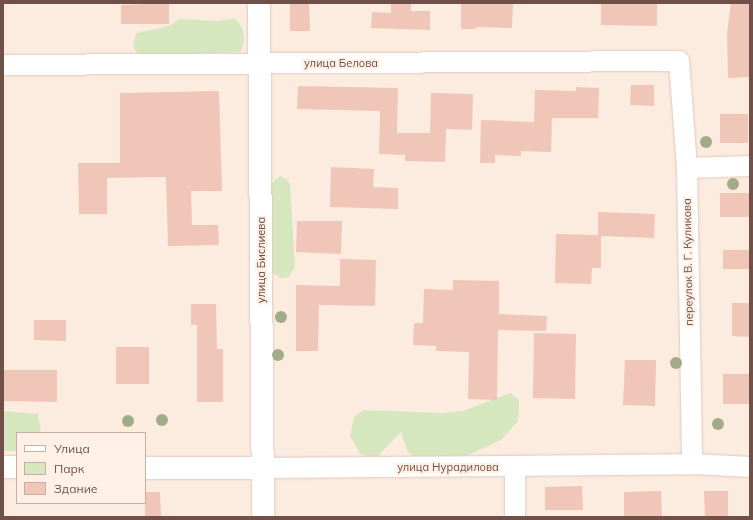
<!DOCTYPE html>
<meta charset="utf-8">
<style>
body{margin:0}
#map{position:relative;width:753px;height:520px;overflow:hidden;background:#fbecdf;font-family:Mulish,sans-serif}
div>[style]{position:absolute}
.green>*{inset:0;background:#d6e7bf}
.building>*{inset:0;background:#efc6b8}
.roads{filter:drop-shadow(0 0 1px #e0c9bf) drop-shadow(0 0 1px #e0c9bf)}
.street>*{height:20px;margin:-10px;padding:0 10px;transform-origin:10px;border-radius:10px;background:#fff}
.secondary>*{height:22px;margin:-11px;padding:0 11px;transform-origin:11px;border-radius:11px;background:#fff}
.trees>*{width:12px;height:12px;margin:-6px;border-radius:50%;background:#a2ab89}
span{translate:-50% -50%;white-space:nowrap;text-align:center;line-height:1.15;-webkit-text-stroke:4px #fef0e5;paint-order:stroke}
.street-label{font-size:11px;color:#705048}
.frame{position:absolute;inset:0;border:4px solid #705048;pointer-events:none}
.legend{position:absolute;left:16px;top:432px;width:130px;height:72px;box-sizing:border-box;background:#fef0e5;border:1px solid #c5b0a6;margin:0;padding:5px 7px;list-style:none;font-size:12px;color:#705048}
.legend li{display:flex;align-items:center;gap:8px;height:20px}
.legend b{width:20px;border:1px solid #c5b0a6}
</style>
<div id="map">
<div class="green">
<div style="clip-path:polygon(235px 18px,243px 29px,244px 42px,240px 52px,143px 56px,136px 52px,133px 46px,136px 33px,169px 26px,180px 19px,218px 21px)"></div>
<div style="clip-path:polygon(280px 176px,286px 179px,290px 184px,295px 267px,289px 277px,280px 278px,269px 270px,269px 186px)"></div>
<div style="clip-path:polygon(510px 393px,519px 400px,518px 421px,501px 440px,459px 459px,414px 457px,408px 452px,401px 432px,377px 457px,361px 455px,350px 436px,354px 417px,364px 410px,442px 413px,463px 411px)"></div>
<div style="clip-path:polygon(3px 411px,38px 414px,41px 433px,17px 433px,17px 451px,3px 451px)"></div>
</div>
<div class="building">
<div style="clip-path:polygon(169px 3px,169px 24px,121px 24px,121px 5px)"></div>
<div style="clip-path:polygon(290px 3px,309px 3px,310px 31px,290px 31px)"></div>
<div style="clip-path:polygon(391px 3px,411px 3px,411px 11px,430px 11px,430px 30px,371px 28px,372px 12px,391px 13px)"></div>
<div style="clip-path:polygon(461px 3px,513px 3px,512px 28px,476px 27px,476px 29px,461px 29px)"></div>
<div style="clip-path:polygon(601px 3px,657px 3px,657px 26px,601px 25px)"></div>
<div style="clip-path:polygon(731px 3px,750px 3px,750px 77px,728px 78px,727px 33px)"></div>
<div style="clip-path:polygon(631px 85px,654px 85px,654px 106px,630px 105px)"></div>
<div style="clip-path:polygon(298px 86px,398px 88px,397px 133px,430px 133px,431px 93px,473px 94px,472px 130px,446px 129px,445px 162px,405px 161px,405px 155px,379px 154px,380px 111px,297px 109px)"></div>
<div style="clip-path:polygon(576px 87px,599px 88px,598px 118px,552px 118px,551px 152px,521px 151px,521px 156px,495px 155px,495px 163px,480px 163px,481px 120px,534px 122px,535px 90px,576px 91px)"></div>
<div style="clip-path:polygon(219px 91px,222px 191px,191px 191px,192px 225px,218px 225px,219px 245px,168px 246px,166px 177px,107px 178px,107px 214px,79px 214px,78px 163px,120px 163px,120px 93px)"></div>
<div style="clip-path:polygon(720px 114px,748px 114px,748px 143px,720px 143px)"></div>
<div style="clip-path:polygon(331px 167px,374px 169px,373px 187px,398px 188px,398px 209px,330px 207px)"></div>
<div style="clip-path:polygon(720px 193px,750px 193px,750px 217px,720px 217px)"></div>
<div style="clip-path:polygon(598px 212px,655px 214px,654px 238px,601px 236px,601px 268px,592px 268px,591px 284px,555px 283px,556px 234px,598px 235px)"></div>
<div style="clip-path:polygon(297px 221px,342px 221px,341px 254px,296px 252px)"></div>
<div style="clip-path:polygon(723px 250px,750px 250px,750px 269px,723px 269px)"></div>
<div style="clip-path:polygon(340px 259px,376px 260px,375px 306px,319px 305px,318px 351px,296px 351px,296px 285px,340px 286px)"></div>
<div style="clip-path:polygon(453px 280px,499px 281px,499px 314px,547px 316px,546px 331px,498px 330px,497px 400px,468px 399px,469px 352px,436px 351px,436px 346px,413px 345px,414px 323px,423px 323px,424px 289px,453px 290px)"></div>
<div style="clip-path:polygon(732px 303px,750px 303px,750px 337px,732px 336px)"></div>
<div style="clip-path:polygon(191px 304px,216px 304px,217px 349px,223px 349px,223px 402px,197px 402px,197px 325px,191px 325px)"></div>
<div style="clip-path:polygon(34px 320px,66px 320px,66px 341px,34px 340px)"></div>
<div style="clip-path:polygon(534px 333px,576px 334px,575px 399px,533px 398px)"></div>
<div style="clip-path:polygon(116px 347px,149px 347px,149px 384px,116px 384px)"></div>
<div style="clip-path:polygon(625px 360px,656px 360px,655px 406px,623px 405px)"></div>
<div style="clip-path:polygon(3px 370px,57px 370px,57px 402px,3px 401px)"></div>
<div style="clip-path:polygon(723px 374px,749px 374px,749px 404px,723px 404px)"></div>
<div style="clip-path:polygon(582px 486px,583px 510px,545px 510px,545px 487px)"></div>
<div style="clip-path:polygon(661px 491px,662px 517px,624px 517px,624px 492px)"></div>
<div style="clip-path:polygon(704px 491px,728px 491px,728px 517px,705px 517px)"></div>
<div style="clip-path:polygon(145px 492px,160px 492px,161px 517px,145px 517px)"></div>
</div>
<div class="roads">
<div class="street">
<div style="left:3px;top:65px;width:676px;rotate:-0.34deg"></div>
<div style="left:679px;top:61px;width:107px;rotate:85.7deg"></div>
<div style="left:687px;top:168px;width:296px;rotate:89deg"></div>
<div style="left:687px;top:168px;width:63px;rotate:-1.8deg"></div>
<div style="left:515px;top:467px;width:50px;rotate:90deg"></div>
<div style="left:262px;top:468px;width:430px;rotate:-0.5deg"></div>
<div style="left:692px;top:464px;width:58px;rotate:3deg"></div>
</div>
<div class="secondary">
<div style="left:259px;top:3px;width:514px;rotate:89.55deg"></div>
<div style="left:3px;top:467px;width:14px"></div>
<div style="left:145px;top:468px;width:117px"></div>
</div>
</div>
<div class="trees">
<div style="left:706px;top:142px"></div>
<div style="left:733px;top:184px"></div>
<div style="left:281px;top:317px"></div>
<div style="left:278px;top:355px"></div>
<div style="left:676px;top:363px"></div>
<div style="left:162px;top:420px"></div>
<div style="left:128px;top:421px"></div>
<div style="left:718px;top:424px"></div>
</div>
<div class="street-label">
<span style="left:341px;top:63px">улица Белова</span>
<span style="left:261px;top:260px;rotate:-90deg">улица Бислиева</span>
<span style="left:688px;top:262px;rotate:-91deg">переулок В. Г. Куликова</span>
<span style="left:448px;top:467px">улица Нурадилова</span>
</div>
<div class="frame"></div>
<ul class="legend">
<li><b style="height:5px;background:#fff"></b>Улица</li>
<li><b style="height:11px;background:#d6e7bf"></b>Парк</li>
<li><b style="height:11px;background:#efc6b8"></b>Здание</li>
</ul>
</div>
